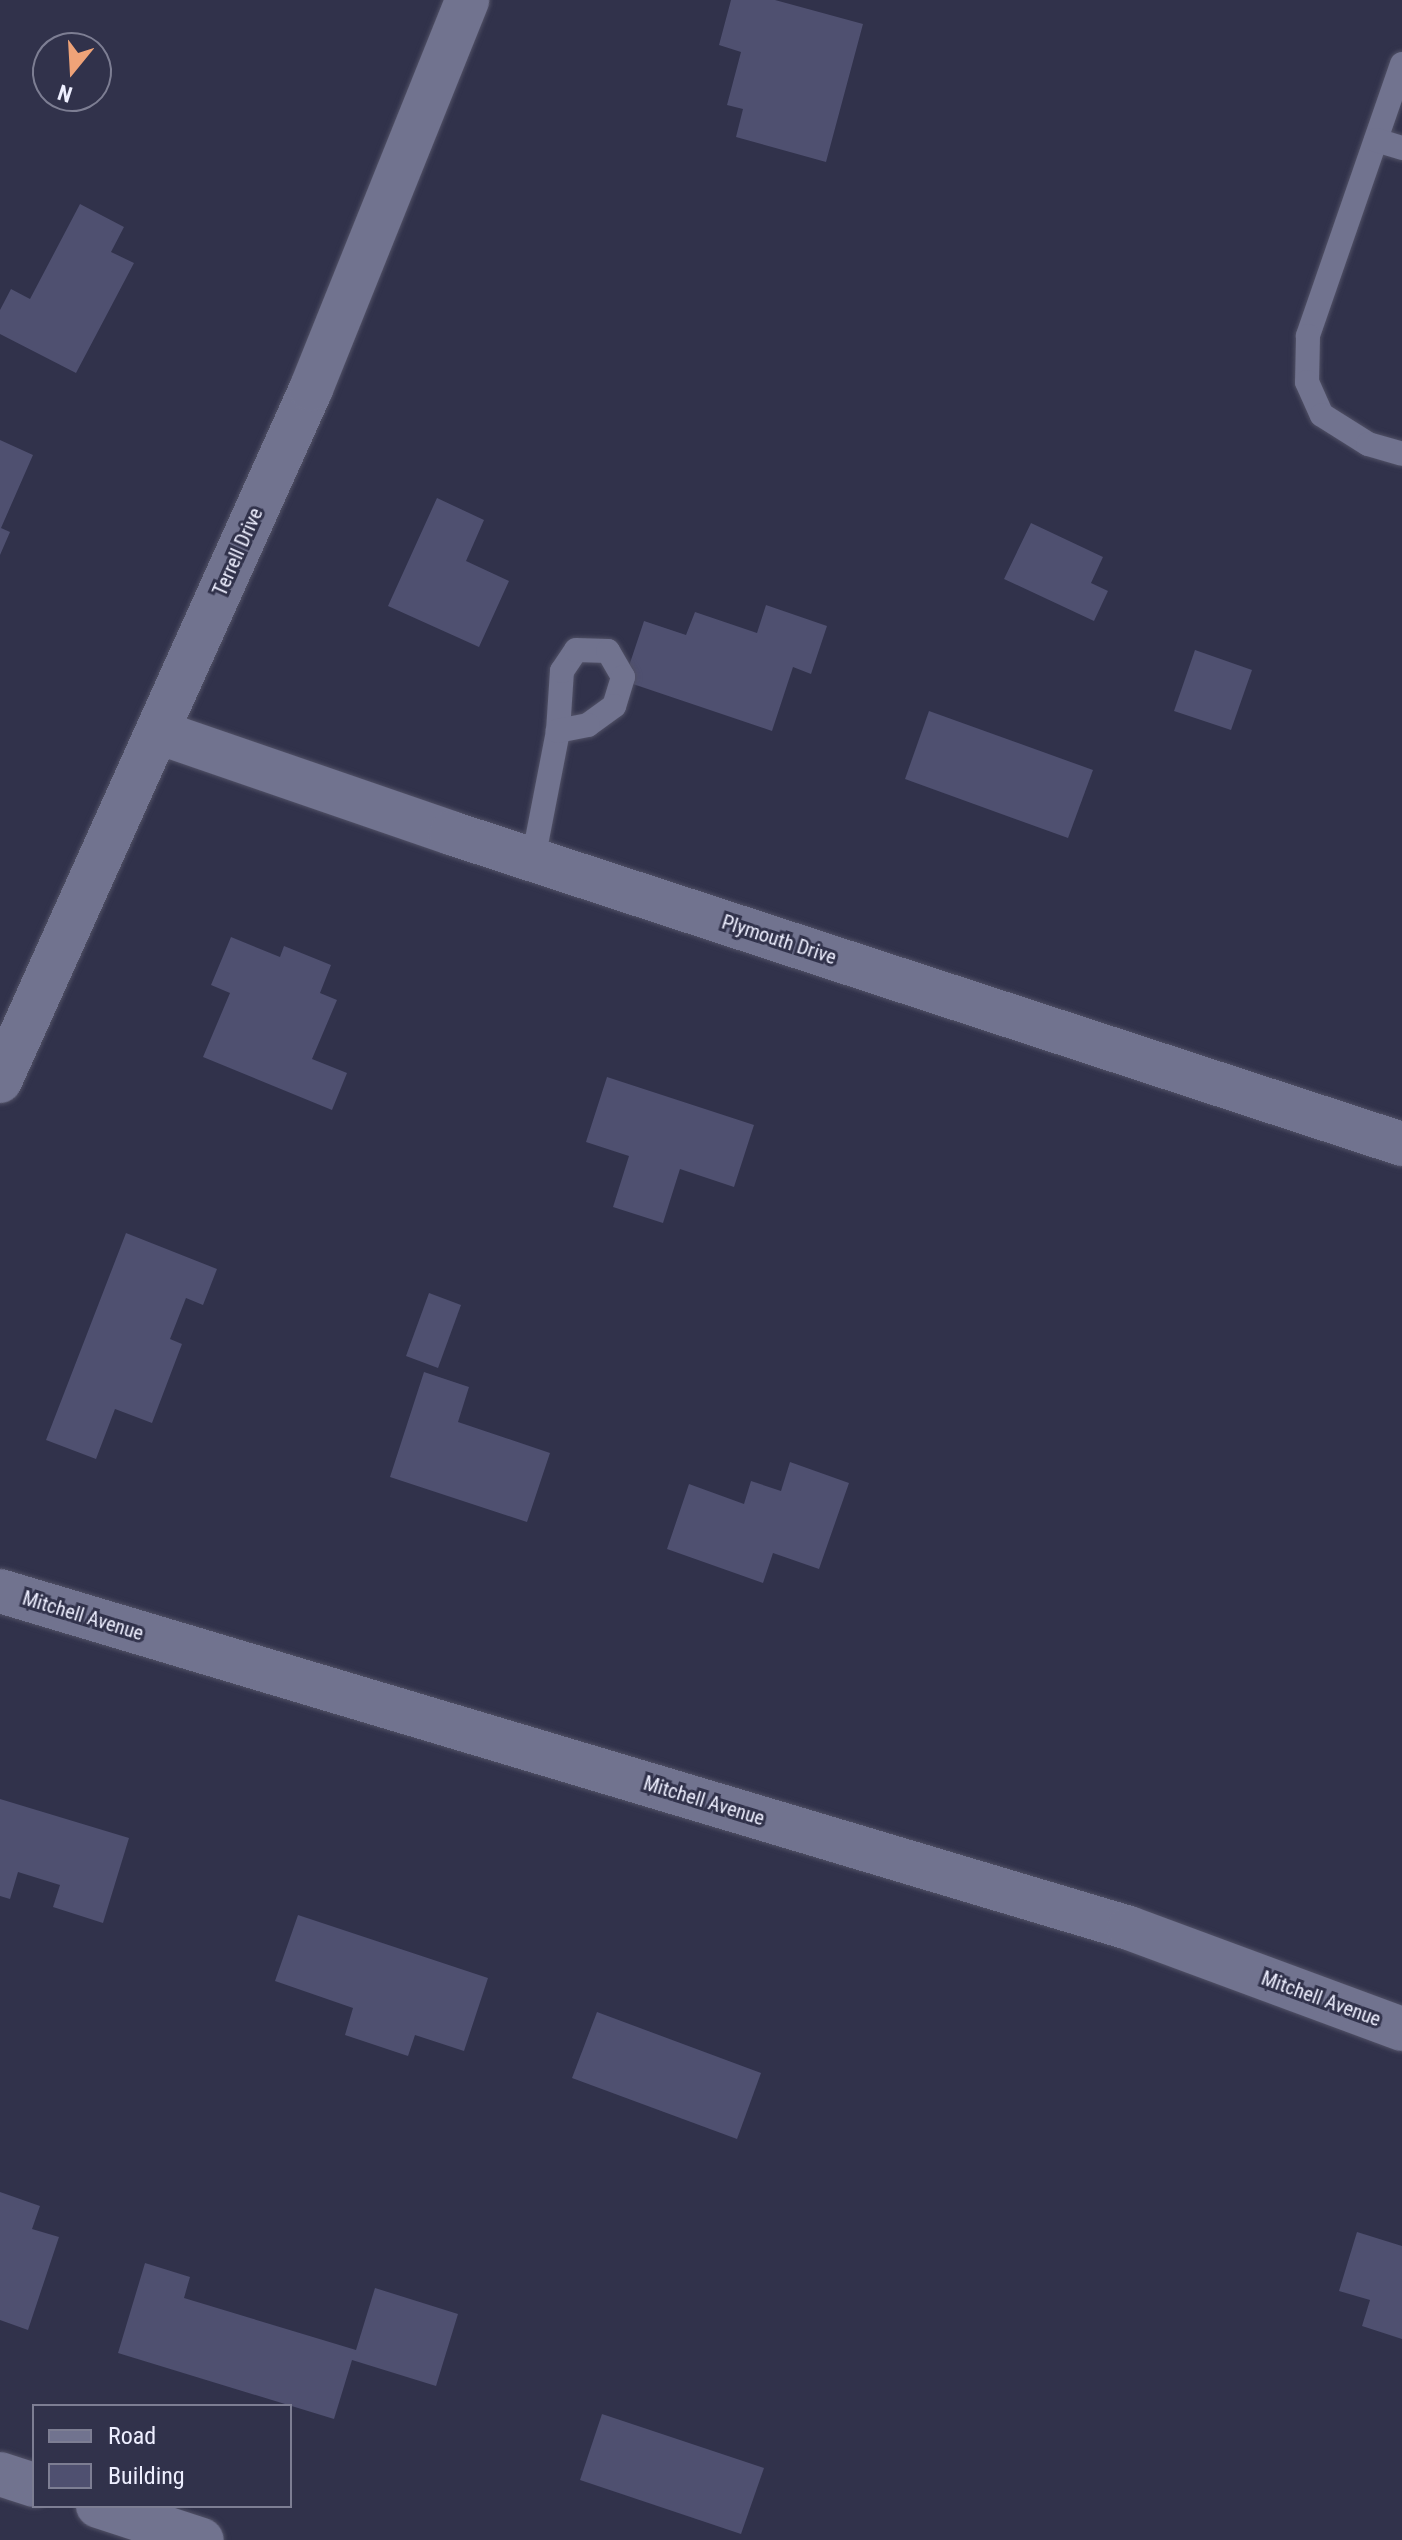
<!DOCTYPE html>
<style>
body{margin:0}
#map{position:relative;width:1402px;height:2540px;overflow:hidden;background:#31324b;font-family:"Roboto Condensed",sans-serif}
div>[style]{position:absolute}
.building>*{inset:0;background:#4f5070}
.roads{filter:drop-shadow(0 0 2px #515166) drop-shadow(0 0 2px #515166)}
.service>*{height:24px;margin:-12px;padding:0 12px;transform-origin:12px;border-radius:12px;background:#71738f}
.minor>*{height:44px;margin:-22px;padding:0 22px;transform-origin:22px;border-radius:22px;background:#71738f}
span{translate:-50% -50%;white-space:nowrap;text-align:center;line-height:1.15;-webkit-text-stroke:6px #31324b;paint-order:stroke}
.street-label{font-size:20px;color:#eeefff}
.legend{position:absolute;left:32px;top:2404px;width:260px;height:104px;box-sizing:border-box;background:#31324b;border:2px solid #7d7e93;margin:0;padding:10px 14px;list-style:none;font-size:24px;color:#eeefff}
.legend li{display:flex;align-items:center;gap:16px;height:40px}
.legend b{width:40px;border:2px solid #7d7e93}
.north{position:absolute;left:32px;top:32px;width:80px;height:80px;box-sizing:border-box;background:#31324b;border:2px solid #7d7e93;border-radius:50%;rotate:198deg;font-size:22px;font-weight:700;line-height:32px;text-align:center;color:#eeefff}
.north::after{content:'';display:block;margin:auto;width:28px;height:36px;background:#efa378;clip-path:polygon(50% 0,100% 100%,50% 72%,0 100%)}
</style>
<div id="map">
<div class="building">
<div style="clip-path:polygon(731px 0,775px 0,863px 24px,826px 162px,736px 137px,743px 109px,727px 105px,741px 52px,719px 45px)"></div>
<div style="clip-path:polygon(80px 204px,124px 227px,111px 252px,134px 263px,76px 373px,0 334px,0 310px,11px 289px,30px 299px)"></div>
<div style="clip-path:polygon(0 440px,33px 455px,1px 528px,10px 532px,0 555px)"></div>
<div style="clip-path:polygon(437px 498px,484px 520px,466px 561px,509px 581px,479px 647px,388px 606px)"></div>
<div style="clip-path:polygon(1031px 523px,1103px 557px,1091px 583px,1108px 591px,1094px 621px,1004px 579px)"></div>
<div style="clip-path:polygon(766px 605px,827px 626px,811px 674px,793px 667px,772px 731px,624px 681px,644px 621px,686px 635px,695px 612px,757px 633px)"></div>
<div style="clip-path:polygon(1195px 650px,1252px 670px,1231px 730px,1174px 711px)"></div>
<div style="clip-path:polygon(929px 711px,1093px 770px,1068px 838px,905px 779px)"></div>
<div style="clip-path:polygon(231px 937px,280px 957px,284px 946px,331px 965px,320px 993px,337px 1000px,312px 1059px,347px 1073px,332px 1110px,203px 1057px,230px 993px,211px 985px)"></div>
<div style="clip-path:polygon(607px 1077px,754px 1125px,734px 1187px,680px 1169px,663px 1223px,613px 1207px,629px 1156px,586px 1142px)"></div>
<div style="clip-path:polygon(126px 1233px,217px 1269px,203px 1305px,186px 1298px,170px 1339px,182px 1344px,152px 1423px,115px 1409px,96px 1459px,46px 1440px)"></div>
<div style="clip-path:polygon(429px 1293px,461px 1305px,438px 1368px,406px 1356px)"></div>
<div style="clip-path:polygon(424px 1372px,469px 1387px,458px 1422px,550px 1453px,527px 1522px,390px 1477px)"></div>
<div style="clip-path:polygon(790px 1462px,849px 1483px,819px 1569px,773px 1553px,763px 1583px,667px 1549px,689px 1484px,744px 1504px,751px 1481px,781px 1491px)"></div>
<div style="clip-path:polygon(0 1799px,129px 1838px,103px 1923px,53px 1907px,60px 1885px,18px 1872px,10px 1899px,0 1896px)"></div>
<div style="clip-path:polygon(298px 1915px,488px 1978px,464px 2051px,415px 2035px,408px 2056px,345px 2035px,353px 2008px,275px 1981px)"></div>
<div style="clip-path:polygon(597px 2012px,761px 2073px,737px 2139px,572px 2078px)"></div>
<div style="clip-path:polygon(0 2192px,40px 2206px,32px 2229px,59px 2237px,28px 2330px,0 2320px)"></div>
<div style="clip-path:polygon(1357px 2232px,1402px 2246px,1402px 2339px,1362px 2326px,1370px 2300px,1339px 2291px)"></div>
<div style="clip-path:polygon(145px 2263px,190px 2277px,184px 2298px,356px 2350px,375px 2288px,458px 2314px,436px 2386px,352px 2360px,334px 2419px,118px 2353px)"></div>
<div style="clip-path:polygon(602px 2414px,764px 2468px,741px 2534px,580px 2480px)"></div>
</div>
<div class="roads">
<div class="service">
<div style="left:1402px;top:64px;width:288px;rotate:109.1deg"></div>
<div style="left:1308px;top:336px;width:46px;rotate:91.2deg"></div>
<div style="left:1307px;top:382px;width:36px;rotate:66deg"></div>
<div style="left:1322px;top:415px;width:54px;rotate:32.2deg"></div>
<div style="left:1368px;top:444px;width:35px;rotate:16deg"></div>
<div style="left:1376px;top:140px;width:27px;rotate:17deg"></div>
<div style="left:533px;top:860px;width:131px;rotate:-79deg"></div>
<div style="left:558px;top:731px;width:60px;rotate:-86.2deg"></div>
<div style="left:562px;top:671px;width:25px;rotate:-56deg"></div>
<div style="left:576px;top:650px;width:32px;rotate:2deg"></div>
<div style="left:608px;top:651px;width:30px;rotate:60deg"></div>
<div style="left:623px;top:677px;width:30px;rotate:107deg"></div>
<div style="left:614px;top:706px;width:32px;rotate:144deg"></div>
<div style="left:588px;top:725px;width:31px;rotate:169deg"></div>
</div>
<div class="minor">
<div style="left:158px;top:732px;width:310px;rotate:19deg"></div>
<div style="left:451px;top:833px;width:1001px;rotate:18.11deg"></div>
<div style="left:0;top:1081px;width:759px;rotate:-65.8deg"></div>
<div style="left:311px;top:389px;width:419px;rotate:-68.1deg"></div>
<div style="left:0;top:1591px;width:1178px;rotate:16.62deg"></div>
<div style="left:1129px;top:1928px;width:291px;rotate:20.3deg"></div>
<div style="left:0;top:2474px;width:36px;rotate:18deg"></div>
<div style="left:98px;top:2506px;width:109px;rotate:18.1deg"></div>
</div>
</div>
<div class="street-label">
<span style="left:238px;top:552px;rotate:-66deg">Terrell Drive</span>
<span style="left:779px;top:940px;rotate:18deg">Plymouth Drive</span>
<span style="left:83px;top:1616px;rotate:17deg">Mitchell Avenue</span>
<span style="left:704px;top:1801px;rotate:17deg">Mitchell Avenue</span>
<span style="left:1321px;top:1999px;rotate:20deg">Mitchell Avenue</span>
</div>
<ul class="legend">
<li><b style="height:10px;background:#71738f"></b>Road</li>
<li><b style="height:22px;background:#4f5070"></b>Building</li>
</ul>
<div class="north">N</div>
</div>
